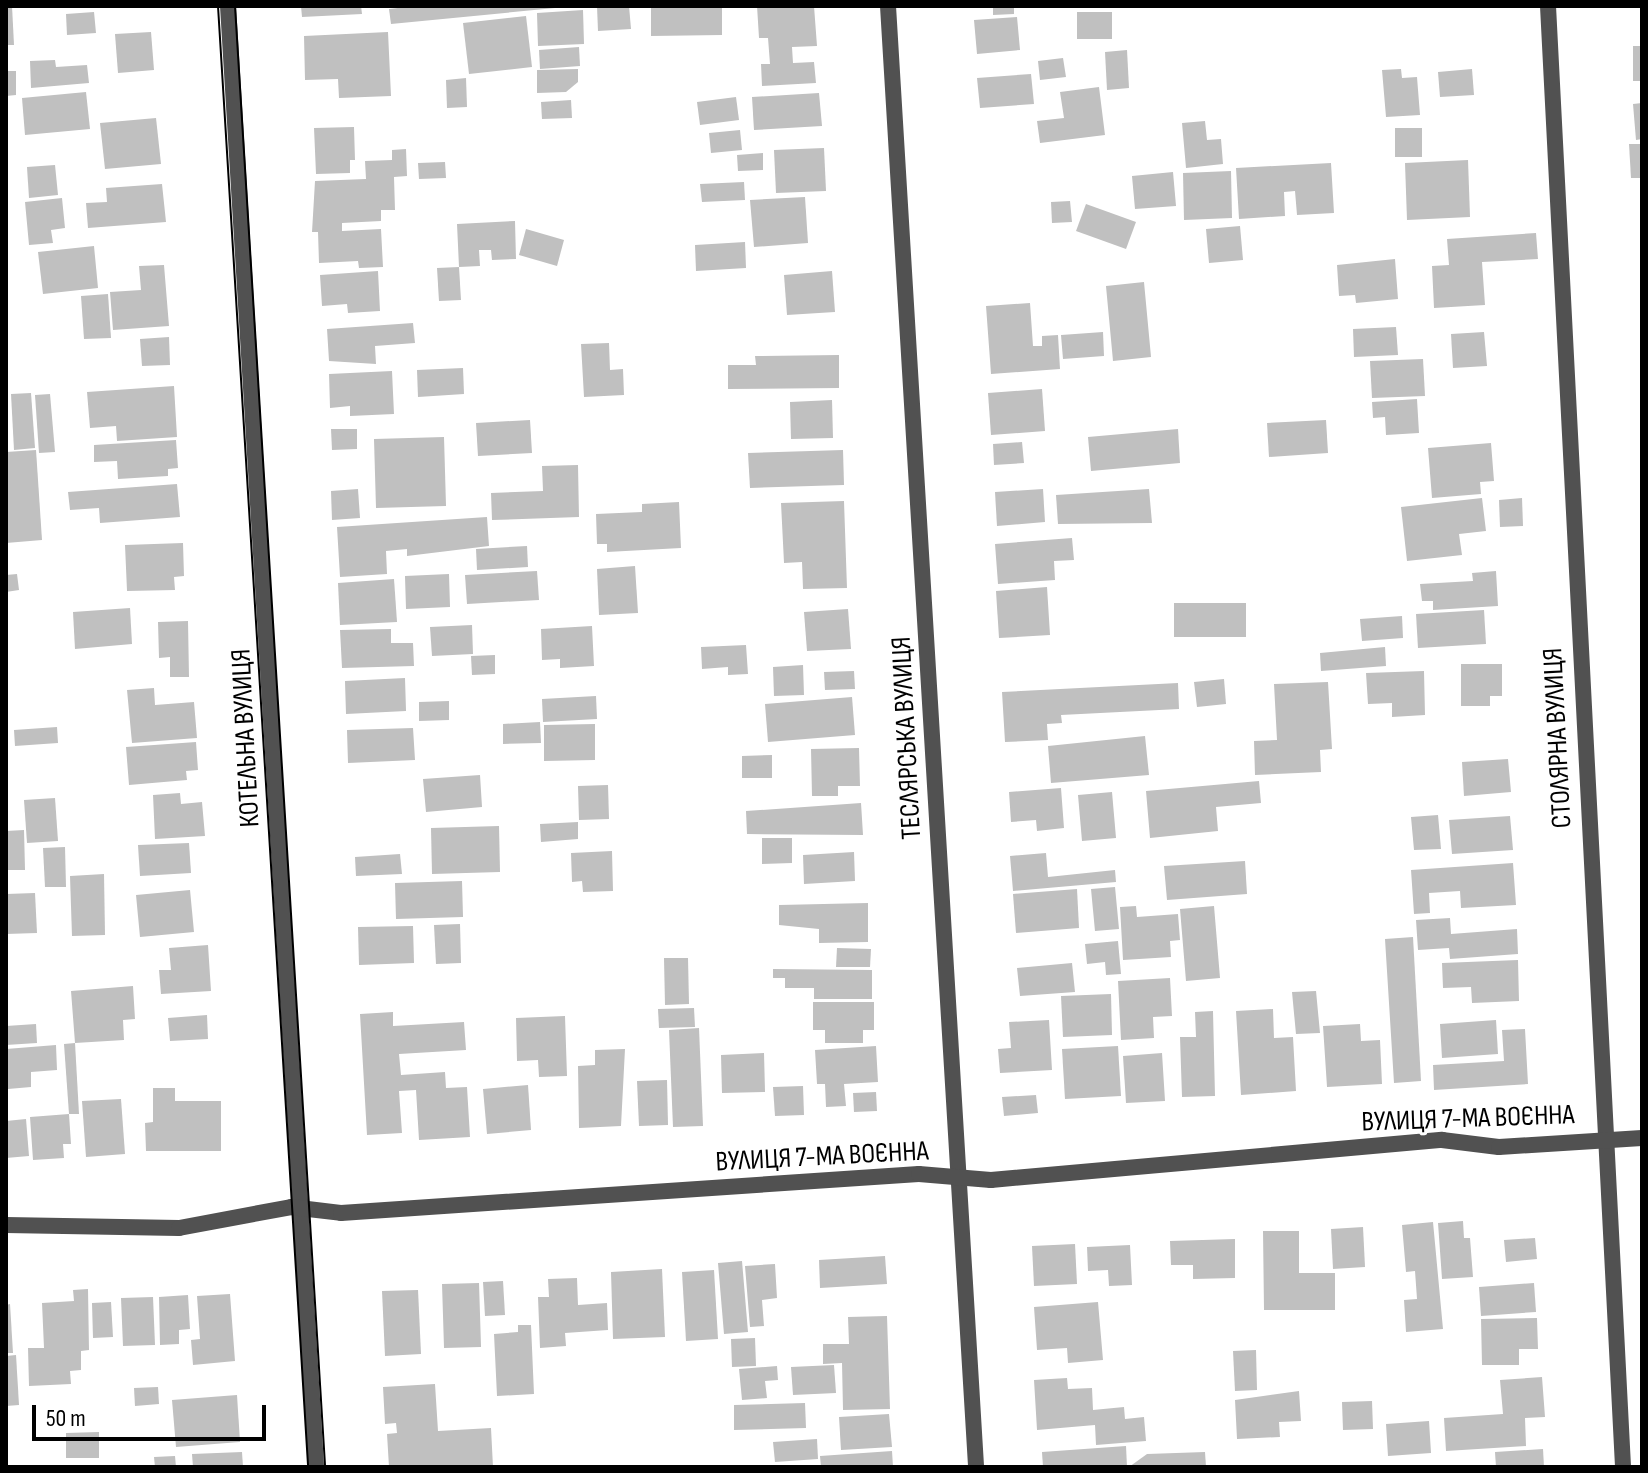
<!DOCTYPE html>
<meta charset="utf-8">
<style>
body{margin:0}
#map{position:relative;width:1648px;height:1473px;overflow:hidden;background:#fff;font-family:"Sofia Sans Condensed",sans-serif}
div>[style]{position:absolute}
.building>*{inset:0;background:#c0c0c0}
.minor>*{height:16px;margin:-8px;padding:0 8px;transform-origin:8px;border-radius:8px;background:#515151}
.tram>*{height:2px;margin:-1px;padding:0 1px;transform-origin:1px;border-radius:1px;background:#000}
span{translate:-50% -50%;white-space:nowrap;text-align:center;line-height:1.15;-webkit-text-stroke:6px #fff;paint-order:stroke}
.street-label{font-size:28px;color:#000}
.frame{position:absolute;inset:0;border:8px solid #000;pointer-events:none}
.scale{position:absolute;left:32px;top:1405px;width:234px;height:36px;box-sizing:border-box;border:4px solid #000;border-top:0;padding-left:10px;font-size:24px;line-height:28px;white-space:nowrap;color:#000;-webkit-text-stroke:6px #fff;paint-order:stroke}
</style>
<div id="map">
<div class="building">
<div style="clip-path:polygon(6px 6px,12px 6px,14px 45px,6px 45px)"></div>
<div style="clip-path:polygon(301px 6px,361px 6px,362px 14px,302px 17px)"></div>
<div style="clip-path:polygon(415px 6px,555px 6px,555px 8px,391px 24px,389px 9px)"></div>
<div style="clip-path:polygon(597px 6px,629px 6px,631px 29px,598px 31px)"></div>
<div style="clip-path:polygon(651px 6px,722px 6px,722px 35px,651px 36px)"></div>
<div style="clip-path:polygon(757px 6px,814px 6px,817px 46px,792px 47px,793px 63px,814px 62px,816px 83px,762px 86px,761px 64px,770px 64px,768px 38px,759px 38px)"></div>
<div style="clip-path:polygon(993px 6px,1014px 6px,1014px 14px,993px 15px)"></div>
<div style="clip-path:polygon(583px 10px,584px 44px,538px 46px,537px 13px)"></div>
<div style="clip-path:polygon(94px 12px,96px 33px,67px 35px,66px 14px)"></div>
<div style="clip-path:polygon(1077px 12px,1112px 12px,1112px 39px,1077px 39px)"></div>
<div style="clip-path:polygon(526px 16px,532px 67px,469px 74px,463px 23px)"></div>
<div style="clip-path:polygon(1017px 17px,1020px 50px,977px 54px,974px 20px)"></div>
<div style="clip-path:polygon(151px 32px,154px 70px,118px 73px,115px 34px)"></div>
<div style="clip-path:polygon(388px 32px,391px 96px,339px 98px,338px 79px,305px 80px,304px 36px)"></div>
<div style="clip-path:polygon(1633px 46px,1642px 46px,1642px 81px,1633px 81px)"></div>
<div style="clip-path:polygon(579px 47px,580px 66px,540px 69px,539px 50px)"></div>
<div style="clip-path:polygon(1127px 50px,1129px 88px,1107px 90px,1105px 52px)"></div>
<div style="clip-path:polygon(1063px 58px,1066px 77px,1040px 80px,1038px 61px)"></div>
<div style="clip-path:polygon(55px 60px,56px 67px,87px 65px,89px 83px,31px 88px,30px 61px)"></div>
<div style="clip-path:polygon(578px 69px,578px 82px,566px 92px,537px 93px,537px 70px)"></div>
<div style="clip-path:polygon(1401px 69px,1402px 78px,1417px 77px,1420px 115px,1386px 117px,1382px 70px)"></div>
<div style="clip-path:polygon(1472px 69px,1474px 95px,1440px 97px,1438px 72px)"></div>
<div style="clip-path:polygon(6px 71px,16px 71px,16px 95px,6px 96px)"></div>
<div style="clip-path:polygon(1031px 74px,1034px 104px,980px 108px,977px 78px)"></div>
<div style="clip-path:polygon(466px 78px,467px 107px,447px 108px,446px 80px)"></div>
<div style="clip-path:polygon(1099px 87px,1105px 135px,1040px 143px,1037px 121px,1064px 118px,1060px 92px)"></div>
<div style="clip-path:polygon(86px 92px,90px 129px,25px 135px,22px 98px)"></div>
<div style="clip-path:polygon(819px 93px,822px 126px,754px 130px,752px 97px)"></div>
<div style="clip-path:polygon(736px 97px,739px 120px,700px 125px,697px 102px)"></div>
<div style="clip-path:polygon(571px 100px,572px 118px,542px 119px,541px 102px)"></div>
<div style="clip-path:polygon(1642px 103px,1642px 139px,1636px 140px,1633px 104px)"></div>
<div style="clip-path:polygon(156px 118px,161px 164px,105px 169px,100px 123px)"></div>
<div style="clip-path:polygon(1205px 121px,1207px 140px,1221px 139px,1223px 164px,1186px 168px,1182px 123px)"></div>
<div style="clip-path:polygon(354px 127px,355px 160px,350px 160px,350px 173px,316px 174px,314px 128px)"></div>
<div style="clip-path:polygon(1395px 128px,1422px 128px,1422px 157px,1395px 157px)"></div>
<div style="clip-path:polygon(740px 130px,742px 150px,711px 153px,709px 133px)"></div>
<div style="clip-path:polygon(1629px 144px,1642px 144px,1642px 178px,1631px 178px)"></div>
<div style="clip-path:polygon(824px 148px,826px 191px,776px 193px,774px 150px)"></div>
<div style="clip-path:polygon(406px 149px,407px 176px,394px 177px,395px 210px,381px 210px,381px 221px,342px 223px,342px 231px,381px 229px,383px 267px,359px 268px,358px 261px,319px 263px,318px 232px,312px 232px,315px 181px,366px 179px,365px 161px,392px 160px,392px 150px)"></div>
<div style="clip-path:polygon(763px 153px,763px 170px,738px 171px,737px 155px)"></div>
<div style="clip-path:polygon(1468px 160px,1470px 217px,1407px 220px,1405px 163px)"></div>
<div style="clip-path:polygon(445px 162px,446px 178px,419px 179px,418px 163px)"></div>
<div style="clip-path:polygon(1331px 163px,1334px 213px,1297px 215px,1295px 191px,1284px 192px,1285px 216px,1239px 219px,1236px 168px)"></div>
<div style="clip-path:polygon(55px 165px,58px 195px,29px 198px,27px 167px)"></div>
<div style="clip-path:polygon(1231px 171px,1232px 218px,1184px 220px,1183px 173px)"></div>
<div style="clip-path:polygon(1173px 172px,1176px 206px,1135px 209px,1132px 176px)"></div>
<div style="clip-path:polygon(744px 182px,745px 200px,702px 202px,700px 184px)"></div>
<div style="clip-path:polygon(162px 184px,166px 222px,88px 228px,86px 203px,107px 202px,106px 188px)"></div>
<div style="clip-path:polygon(805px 197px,808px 243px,754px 247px,750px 200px)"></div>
<div style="clip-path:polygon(62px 198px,65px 228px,51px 230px,53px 243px,29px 245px,25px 202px)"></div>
<div style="clip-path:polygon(1070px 201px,1072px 222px,1052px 223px,1051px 202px)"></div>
<div style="clip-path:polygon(1086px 204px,1136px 222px,1126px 249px,1076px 231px)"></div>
<div style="clip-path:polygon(515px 221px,516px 259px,492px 260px,491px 250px,479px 250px,480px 266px,459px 267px,457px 224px)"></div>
<div style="clip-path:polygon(1240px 226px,1243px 260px,1209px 263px,1206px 229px)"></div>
<div style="clip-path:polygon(526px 229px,564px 240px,557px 266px,519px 255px)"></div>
<div style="clip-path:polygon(1536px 233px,1538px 259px,1482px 262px,1485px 305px,1434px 308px,1432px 266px,1449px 265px,1447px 239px)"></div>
<div style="clip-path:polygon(745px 242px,746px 268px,696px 271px,695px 245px)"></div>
<div style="clip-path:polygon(94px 246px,98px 288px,43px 294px,38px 252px)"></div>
<div style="clip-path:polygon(1395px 259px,1398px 299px,1356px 303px,1355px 295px,1339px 296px,1337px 265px)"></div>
<div style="clip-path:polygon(164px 265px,169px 326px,113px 330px,110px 292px,141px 290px,139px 266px)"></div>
<div style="clip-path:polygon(459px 267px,461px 300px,439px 301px,437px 268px)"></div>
<div style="clip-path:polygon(378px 271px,380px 311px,348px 313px,347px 304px,322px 306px,320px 275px)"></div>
<div style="clip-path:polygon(832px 271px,835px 312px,787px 315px,784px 275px)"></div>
<div style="clip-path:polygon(1144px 282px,1151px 357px,1113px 361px,1106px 286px)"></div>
<div style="clip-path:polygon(108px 294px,111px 338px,84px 339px,81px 296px)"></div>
<div style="clip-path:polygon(1030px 303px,1033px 346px,1042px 346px,1042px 336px,1058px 335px,1060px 369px,991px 374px,986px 306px)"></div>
<div style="clip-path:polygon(413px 323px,415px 343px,375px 346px,376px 364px,329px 361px,327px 329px)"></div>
<div style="clip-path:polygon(1396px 327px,1398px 355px,1354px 357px,1353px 329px)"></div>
<div style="clip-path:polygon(1103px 332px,1104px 356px,1063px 359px,1061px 335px)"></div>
<div style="clip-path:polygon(1484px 332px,1487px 366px,1453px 368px,1451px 334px)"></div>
<div style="clip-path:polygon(169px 337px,170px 365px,142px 366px,140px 339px)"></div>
<div style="clip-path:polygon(609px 343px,610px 370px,623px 369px,624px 395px,584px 397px,581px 344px)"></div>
<div style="clip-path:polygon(839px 355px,839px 388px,728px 389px,728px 365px,756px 365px,755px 356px)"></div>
<div style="clip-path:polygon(1423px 359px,1425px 396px,1372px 398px,1370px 361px)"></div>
<div style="clip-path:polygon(463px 368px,464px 394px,418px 397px,417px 370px)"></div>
<div style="clip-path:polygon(392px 371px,394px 414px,350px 416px,350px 406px,330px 408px,329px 374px)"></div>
<div style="clip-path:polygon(174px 386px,177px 437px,117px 441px,116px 426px,90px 428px,87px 392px)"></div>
<div style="clip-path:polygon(1042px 389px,1045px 431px,991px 435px,988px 393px)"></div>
<div style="clip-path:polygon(31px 393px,35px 448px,14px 450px,11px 394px)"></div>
<div style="clip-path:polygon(50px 394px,55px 452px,39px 453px,35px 395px)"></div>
<div style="clip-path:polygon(1417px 399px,1419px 433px,1386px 435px,1385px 417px,1373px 418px,1372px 402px)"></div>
<div style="clip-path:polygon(832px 400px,833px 438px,791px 439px,790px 402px)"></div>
<div style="clip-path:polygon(530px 420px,532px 453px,478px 456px,476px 423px)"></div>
<div style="clip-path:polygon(1326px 420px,1328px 453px,1269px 457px,1267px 423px)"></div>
<div style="clip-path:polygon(331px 429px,357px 429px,357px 449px,332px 450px)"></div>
<div style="clip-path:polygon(1178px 429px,1180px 463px,1091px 471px,1088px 437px)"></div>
<div style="clip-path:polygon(444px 437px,446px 506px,376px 508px,374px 439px)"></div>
<div style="clip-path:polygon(176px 440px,178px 468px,168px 469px,168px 476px,118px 479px,117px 461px,94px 462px,94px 445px)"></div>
<div style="clip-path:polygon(1022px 442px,1024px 463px,994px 465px,993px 444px)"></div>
<div style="clip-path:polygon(1491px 443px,1494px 481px,1480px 482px,1481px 494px,1432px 498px,1428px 448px)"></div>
<div style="clip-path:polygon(36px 450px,42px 540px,6px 543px,6px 452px)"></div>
<div style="clip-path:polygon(843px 450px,844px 485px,750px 488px,748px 453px)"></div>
<div style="clip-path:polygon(578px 465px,579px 517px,492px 520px,491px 493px,543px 491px,542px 466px)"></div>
<div style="clip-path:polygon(177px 484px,180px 517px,100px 523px,99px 508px,70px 510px,68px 492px)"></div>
<div style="clip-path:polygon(358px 489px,360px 518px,332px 520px,331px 491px)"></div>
<div style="clip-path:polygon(1043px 489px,1045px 522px,997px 526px,995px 492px)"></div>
<div style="clip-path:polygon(1149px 489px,1152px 523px,1058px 524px,1056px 495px)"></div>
<div style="clip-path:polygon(1482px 498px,1486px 531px,1459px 534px,1462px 555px,1407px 561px,1401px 507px)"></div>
<div style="clip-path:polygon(1522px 498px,1523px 526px,1500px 527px,1499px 500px)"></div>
<div style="clip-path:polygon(844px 501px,847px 588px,803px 589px,802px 562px,784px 563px,781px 503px)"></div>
<div style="clip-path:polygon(679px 502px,681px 548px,607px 552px,607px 544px,597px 544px,596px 514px,642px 512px,642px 504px)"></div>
<div style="clip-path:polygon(487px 517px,489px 546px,407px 556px,407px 549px,386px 551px,387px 574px,340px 577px,337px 527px)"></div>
<div style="clip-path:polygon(1072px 538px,1074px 560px,1054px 561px,1055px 580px,998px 584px,995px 544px)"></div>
<div style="clip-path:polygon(183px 543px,184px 576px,174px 577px,175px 590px,127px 591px,125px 545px)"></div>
<div style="clip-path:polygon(527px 546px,528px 567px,477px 570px,476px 549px)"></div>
<div style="clip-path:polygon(635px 566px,638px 613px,599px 615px,597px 569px)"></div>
<div style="clip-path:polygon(537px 571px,539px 600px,467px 604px,465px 575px)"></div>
<div style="clip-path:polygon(1496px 571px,1498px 606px,1433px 610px,1433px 601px,1422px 601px,1420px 584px,1473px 581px,1472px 573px)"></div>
<div style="clip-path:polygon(17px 574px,19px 590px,6px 592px,6px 575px)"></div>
<div style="clip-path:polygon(449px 574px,450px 607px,406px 609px,405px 576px)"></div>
<div style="clip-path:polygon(394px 579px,397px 622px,340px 625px,338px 583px)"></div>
<div style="clip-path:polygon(1047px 587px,1050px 635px,999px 638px,996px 591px)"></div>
<div style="clip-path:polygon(1174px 603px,1246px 603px,1246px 637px,1174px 637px)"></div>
<div style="clip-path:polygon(130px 608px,132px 644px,75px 649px,73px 612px)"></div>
<div style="clip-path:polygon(848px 609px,851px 649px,807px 651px,804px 612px)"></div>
<div style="clip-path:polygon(1484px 610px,1486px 644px,1418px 648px,1416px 614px)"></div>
<div style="clip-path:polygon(1402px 616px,1403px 638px,1362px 641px,1360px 619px)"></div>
<div style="clip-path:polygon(188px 621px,189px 677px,170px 677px,170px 657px,159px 658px,158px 622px)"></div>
<div style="clip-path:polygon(472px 625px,473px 654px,432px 656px,430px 627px)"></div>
<div style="clip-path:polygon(592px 626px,594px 666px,560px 668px,560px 659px,542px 660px,541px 629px)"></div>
<div style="clip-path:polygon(391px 629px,391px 643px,413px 643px,414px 666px,342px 668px,340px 630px)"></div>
<div style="clip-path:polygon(746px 645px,748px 674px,728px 675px,728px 667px,702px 669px,701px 647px)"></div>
<div style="clip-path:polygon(1385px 647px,1386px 666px,1321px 671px,1320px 653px)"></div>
<div style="clip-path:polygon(495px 655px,495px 674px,472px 675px,471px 656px)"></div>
<div style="clip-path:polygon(1461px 664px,1502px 664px,1502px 696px,1490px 696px,1490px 706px,1461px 706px)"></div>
<div style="clip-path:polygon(803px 665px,804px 695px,774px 696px,773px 667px)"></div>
<div style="clip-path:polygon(854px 671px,855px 689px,825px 690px,824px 672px)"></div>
<div style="clip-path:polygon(1424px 671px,1425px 715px,1392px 717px,1392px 703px,1368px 704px,1366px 673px)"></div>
<div style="clip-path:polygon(405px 678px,406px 711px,346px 714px,345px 681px)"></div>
<div style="clip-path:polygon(1224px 679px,1226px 704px,1197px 707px,1194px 682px)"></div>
<div style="clip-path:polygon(1328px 682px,1332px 749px,1320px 750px,1321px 772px,1255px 775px,1254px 741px,1277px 740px,1274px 684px)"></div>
<div style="clip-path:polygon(1178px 683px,1179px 709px,1061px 715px,1062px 723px,1047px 724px,1048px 740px,1005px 742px,1002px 692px)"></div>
<div style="clip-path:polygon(154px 688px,155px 705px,194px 702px,197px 738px,132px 743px,127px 690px)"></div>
<div style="clip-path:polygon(596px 696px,597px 719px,543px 722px,542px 699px)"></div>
<div style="clip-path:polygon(852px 697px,855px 735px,768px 742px,765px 704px)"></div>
<div style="clip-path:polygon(449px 701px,449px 720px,419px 721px,419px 702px)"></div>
<div style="clip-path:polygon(540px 722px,541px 743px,503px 744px,503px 724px)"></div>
<div style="clip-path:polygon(595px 724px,595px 760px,544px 761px,544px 725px)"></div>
<div style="clip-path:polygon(57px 727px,58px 743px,15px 746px,14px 730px)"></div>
<div style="clip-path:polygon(413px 728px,415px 760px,348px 763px,347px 730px)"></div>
<div style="clip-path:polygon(1145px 736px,1149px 775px,1051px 783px,1048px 746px)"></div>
<div style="clip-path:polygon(196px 742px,198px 770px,186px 771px,187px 780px,129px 785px,126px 747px)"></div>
<div style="clip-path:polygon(859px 748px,860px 786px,838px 786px,838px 796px,812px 796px,811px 749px)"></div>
<div style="clip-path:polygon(772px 755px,772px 778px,742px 778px,742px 756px)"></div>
<div style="clip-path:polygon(1508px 759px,1511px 792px,1464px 796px,1462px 762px)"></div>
<div style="clip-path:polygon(480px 775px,482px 807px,426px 812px,423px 779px)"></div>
<div style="clip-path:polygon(1259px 781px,1261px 803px,1216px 807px,1218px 831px,1150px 838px,1146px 791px)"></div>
<div style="clip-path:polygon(608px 785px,609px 819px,579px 820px,578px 786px)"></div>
<div style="clip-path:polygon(1061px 788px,1064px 828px,1037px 831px,1036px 820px,1011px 822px,1009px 792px)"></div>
<div style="clip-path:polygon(1112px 792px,1116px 838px,1082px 841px,1078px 795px)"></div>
<div style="clip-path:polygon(180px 793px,181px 804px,202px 802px,205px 836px,155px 839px,153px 795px)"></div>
<div style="clip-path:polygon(55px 798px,58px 841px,27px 843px,24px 800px)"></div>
<div style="clip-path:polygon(861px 803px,863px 835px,747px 834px,746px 811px)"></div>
<div style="clip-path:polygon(1438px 815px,1441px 849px,1414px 850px,1411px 817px)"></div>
<div style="clip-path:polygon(1510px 816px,1513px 850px,1452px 854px,1449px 820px)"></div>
<div style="clip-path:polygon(578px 822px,578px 839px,541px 842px,540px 824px)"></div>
<div style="clip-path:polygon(499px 826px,500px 872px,432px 874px,431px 828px)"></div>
<div style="clip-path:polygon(24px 830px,25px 870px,6px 870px,6px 831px)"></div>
<div style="clip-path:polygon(762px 838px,792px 838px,792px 863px,762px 864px)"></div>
<div style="clip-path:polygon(189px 843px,191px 873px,140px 876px,138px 845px)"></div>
<div style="clip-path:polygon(65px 847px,66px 887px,45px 887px,43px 848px)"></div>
<div style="clip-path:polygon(612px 851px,613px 891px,583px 892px,582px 881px,572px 882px,571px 853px)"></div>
<div style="clip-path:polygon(854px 852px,855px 881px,804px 884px,803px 855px)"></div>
<div style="clip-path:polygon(1046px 853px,1048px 877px,1115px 870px,1116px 882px,1013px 891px,1010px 856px)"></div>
<div style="clip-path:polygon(400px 854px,402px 874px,356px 876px,355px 857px)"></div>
<div style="clip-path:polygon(1245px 861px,1247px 894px,1167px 900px,1164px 866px)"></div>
<div style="clip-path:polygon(1513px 863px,1516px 905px,1461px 908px,1460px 891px,1429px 893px,1430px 913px,1414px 914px,1411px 870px)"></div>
<div style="clip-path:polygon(104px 874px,105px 935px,72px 936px,70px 876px)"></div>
<div style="clip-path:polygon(462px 881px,463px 917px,396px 919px,395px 883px)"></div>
<div style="clip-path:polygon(1115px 887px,1119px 929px,1095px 931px,1091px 889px)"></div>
<div style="clip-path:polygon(1077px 889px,1079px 928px,1016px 933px,1013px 894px)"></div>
<div style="clip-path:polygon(190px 890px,194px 932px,140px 937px,136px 895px)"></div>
<div style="clip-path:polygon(35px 893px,37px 933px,6px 934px,6px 894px)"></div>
<div style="clip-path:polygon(868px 903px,868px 942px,819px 943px,819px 929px,779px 925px,779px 905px)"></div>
<div style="clip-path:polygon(1136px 906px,1137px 917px,1178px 914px,1180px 940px,1170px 941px,1171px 957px,1123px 960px,1120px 907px)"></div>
<div style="clip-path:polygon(1214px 906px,1220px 978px,1186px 981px,1180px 909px)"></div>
<div style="clip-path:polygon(1450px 918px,1451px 934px,1517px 929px,1518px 954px,1450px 959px,1449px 948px,1418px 950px,1416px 920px)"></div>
<div style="clip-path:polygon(460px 924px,461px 963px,436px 964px,434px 925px)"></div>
<div style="clip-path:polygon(413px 926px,414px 963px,359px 965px,358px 927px)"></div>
<div style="clip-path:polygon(1413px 937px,1421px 1081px,1394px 1083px,1385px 939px)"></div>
<div style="clip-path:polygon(1118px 941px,1121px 974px,1106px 975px,1105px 962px,1087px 964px,1085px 944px)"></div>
<div style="clip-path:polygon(208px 945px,211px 991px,161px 994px,159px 970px,171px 970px,169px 948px)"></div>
<div style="clip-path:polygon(837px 948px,871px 949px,870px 967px,836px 967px)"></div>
<div style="clip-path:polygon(664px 958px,688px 958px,689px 1004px,665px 1005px)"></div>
<div style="clip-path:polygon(1518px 960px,1519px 1001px,1472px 1003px,1471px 987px,1443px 988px,1442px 963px)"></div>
<div style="clip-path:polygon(1072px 963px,1075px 992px,1020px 996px,1017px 968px)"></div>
<div style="clip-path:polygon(773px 969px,872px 970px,872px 999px,814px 999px,814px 988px,785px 988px,785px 978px,773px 978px)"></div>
<div style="clip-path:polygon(1170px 978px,1172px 1016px,1153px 1017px,1154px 1038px,1121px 1040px,1118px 981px)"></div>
<div style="clip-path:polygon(133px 986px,135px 1019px,123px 1020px,124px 1040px,75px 1043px,71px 991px)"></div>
<div style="clip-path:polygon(1316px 991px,1320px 1033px,1296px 1034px,1292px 992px)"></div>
<div style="clip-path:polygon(1111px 994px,1112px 1035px,1063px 1037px,1061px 996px)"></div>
<div style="clip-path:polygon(813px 1002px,874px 1002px,874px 1030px,863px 1030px,863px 1043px,825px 1043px,825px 1030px,813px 1030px)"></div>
<div style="clip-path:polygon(694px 1008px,695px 1027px,659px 1028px,658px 1009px)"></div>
<div style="clip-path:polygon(1273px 1009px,1274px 1038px,1293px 1037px,1296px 1091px,1241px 1095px,1236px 1011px)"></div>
<div style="clip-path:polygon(1213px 1011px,1215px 1096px,1182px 1097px,1180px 1037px,1196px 1037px,1195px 1012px)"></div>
<div style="clip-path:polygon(393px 1012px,393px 1026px,464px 1022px,466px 1050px,399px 1054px,401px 1075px,445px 1072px,446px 1088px,467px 1087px,470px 1137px,419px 1140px,416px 1090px,399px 1091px,402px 1133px,367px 1135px,360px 1014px)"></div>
<div style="clip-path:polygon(207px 1015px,208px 1039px,170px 1041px,168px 1018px)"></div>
<div style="clip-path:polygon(565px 1016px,567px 1076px,539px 1077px,538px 1060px,517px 1061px,516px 1018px)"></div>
<div style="clip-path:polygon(1049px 1020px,1052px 1070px,1000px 1073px,998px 1049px,1011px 1048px,1009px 1022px)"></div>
<div style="clip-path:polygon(1496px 1020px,1498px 1054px,1442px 1058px,1440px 1024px)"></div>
<div style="clip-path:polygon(36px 1024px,37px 1043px,6px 1045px,6px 1026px)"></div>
<div style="clip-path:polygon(1360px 1024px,1361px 1041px,1380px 1040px,1382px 1084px,1327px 1087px,1323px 1026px)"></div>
<div style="clip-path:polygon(699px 1028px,703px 1126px,673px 1127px,669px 1030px)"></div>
<div style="clip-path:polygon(1525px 1029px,1528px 1084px,1434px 1090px,1433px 1065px,1504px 1061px,1502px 1030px)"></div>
<div style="clip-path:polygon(75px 1043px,79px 1114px,69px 1114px,64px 1044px)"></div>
<div style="clip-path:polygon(56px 1045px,57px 1070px,31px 1072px,31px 1087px,8px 1089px,6px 1049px)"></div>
<div style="clip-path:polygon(876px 1046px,878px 1082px,844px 1084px,846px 1106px,826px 1107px,825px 1084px,817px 1084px,815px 1050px)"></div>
<div style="clip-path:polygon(1118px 1046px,1121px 1096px,1065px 1099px,1062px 1049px)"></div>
<div style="clip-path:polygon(625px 1049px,621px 1126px,579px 1128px,578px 1066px,595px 1065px,595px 1050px)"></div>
<div style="clip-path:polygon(764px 1053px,765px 1092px,722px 1093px,721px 1055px)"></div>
<div style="clip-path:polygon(1162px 1053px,1165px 1101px,1126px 1103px,1123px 1056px)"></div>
<div style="clip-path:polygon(667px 1080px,668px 1125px,639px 1126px,637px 1081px)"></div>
<div style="clip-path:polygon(528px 1085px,531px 1130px,487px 1134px,483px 1089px)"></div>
<div style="clip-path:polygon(803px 1086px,804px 1115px,775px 1116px,773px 1087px)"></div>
<div style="clip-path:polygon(153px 1088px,175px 1088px,175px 1101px,221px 1101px,221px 1151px,146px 1151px,145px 1123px,153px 1122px)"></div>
<div style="clip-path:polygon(876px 1092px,877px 1111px,854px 1112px,853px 1093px)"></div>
<div style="clip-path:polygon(1036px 1095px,1038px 1113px,1004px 1116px,1002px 1097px)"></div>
<div style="clip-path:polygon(121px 1099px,125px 1154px,86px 1157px,82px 1101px)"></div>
<div style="clip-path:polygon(69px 1114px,71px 1144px,63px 1144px,64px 1158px,33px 1160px,30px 1117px)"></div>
<div style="clip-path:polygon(26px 1119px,29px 1156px,6px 1158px,6px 1121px)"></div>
<div style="clip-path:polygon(1463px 1221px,1464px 1238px,1470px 1238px,1473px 1277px,1442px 1279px,1438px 1223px)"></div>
<div style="clip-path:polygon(1433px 1222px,1443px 1329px,1406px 1332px,1404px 1300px,1417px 1299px,1415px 1271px,1406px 1272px,1402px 1225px)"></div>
<div style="clip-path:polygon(1363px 1227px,1365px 1267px,1333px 1269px,1331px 1229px)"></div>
<div style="clip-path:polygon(1263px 1231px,1299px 1231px,1299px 1273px,1335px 1273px,1335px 1310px,1264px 1310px)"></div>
<div style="clip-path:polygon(1535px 1238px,1537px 1259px,1506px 1262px,1504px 1240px)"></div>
<div style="clip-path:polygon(1235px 1239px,1235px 1278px,1193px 1279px,1193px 1265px,1171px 1265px,1170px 1241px)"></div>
<div style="clip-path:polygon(1075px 1244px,1077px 1284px,1034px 1286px,1032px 1246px)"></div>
<div style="clip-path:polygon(1130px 1245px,1132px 1285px,1109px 1286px,1108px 1270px,1088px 1271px,1087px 1247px)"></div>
<div style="clip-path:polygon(885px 1256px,887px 1284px,820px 1288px,819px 1260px)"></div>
<div style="clip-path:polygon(742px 1261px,748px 1332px,724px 1334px,718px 1263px)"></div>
<div style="clip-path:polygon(775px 1264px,777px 1298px,762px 1300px,764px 1326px,750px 1327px,745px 1266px)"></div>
<div style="clip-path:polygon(662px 1269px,665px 1337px,613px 1339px,611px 1272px)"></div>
<div style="clip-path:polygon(714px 1270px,718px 1339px,686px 1341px,682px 1272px)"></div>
<div style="clip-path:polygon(577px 1278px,578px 1305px,607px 1303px,608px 1330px,565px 1333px,566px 1346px,540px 1348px,538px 1297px,549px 1297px,548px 1279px)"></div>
<div style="clip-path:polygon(503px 1281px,505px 1315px,485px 1316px,483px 1282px)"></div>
<div style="clip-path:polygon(479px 1283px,481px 1347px,444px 1348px,442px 1284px)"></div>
<div style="clip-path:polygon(1534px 1283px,1536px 1312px,1481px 1316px,1479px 1287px)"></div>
<div style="clip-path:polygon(88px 1289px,89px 1350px,81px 1351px,81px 1370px,70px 1371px,71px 1384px,29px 1386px,28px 1348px,44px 1348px,42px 1303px,74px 1301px,73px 1290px)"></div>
<div style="clip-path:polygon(418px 1290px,421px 1354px,385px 1356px,382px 1291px)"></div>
<div style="clip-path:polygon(230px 1294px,235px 1361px,193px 1365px,191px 1340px,200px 1339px,197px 1296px)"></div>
<div style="clip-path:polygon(188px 1295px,190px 1329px,179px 1330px,179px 1344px,160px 1345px,159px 1297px)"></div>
<div style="clip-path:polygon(153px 1297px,155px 1345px,123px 1346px,121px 1298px)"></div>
<div style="clip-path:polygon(111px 1302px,113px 1337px,93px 1338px,92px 1303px)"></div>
<div style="clip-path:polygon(1098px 1302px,1103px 1360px,1068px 1363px,1067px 1348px,1037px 1350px,1034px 1307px)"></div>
<div style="clip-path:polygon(10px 1304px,13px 1353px,6px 1353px,6px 1305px)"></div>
<div style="clip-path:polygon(887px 1316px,890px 1409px,843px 1410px,842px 1363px,823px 1364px,823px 1344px,849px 1344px,848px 1317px)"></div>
<div style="clip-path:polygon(1537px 1318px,1538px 1349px,1519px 1349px,1519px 1365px,1482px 1365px,1481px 1319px)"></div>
<div style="clip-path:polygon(518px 1325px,531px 1325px,534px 1394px,497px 1396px,494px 1334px,518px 1332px)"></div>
<div style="clip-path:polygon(755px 1338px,756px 1366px,732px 1367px,731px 1339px)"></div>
<div style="clip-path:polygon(1256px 1350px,1257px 1390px,1235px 1391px,1233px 1351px)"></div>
<div style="clip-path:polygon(16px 1355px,19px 1405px,6px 1406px,6px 1356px)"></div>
<div style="clip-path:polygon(834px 1365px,836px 1393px,793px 1395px,791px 1367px)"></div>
<div style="clip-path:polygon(777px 1366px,778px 1380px,765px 1381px,767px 1398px,742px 1400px,739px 1369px)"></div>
<div style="clip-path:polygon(1542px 1377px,1545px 1417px,1525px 1418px,1526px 1446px,1446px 1451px,1444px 1418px,1503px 1414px,1500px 1380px)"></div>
<div style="clip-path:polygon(1067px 1378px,1068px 1389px,1092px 1388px,1093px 1410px,1124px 1407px,1125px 1419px,1144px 1417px,1146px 1441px,1096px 1445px,1095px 1425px,1037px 1430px,1034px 1380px)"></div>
<div style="clip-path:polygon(435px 1384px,438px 1431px,491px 1428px,493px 1467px,389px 1467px,387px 1434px,397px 1433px,396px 1423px,385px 1424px,383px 1387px)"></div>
<div style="clip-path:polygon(158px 1387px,159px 1404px,135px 1406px,134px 1388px)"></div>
<div style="clip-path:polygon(1299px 1391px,1301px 1421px,1279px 1422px,1280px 1437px,1237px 1439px,1235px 1400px)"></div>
<div style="clip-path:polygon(237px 1395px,240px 1442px,176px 1447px,172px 1400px)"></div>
<div style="clip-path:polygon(1372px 1401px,1373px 1429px,1343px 1430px,1342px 1402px)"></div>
<div style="clip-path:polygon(805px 1403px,806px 1428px,734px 1430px,734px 1405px)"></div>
<div style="clip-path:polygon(889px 1414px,892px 1447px,841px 1450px,839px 1417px)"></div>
<div style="clip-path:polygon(1429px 1421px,1431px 1453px,1388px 1456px,1386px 1424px)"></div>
<div style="clip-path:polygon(99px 1432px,99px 1458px,66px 1458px,66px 1433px)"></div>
<div style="clip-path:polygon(817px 1439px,818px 1459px,775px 1462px,773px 1442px)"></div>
<div style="clip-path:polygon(1126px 1446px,1127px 1467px,1043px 1467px,1042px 1452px)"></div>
<div style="clip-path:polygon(1543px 1449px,1544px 1467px,1496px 1467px,1495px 1452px)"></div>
<div style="clip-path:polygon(892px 1451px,893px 1467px,821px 1467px,820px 1456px)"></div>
<div style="clip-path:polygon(242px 1452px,243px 1467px,193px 1467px,192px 1454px)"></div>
<div style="clip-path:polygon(1205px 1452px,1206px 1467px,1129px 1467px,1147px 1454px)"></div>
<div style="clip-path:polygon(175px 1456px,176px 1467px,155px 1467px,154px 1457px)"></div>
</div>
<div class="minor">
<div style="left:228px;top:6px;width:1464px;rotate:86.55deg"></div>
<div style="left:888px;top:6px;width:1464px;rotate:86.55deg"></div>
<div style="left:1548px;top:6px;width:1463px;rotate:87.06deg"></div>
<div style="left:6px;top:1225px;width:173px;rotate:1deg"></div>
<div style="left:179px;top:1228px;width:114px;rotate:-10.6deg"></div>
<div style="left:291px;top:1207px;width:50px;rotate:6.8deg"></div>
<div style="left:341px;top:1213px;width:579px;rotate:-3.86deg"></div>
<div style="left:919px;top:1174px;width:72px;rotate:4.8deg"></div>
<div style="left:991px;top:1180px;width:453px;rotate:-5.1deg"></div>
<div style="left:1442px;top:1140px;width:57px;rotate:7deg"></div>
<div style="left:1499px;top:1147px;width:143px;rotate:-3.6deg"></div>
</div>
<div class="tram">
<div style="left:218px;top:6px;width:1464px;rotate:86.47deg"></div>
<div style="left:235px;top:6px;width:1464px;rotate:86.47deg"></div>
</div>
<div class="street-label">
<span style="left:246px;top:738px;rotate:-93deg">КОТЕЛЬНА ВУЛИЦЯ</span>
<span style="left:907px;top:738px;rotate:-93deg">ТЕСЛЯРСЬКА ВУЛИЦЯ</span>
<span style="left:1558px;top:738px;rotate:-93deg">СТОЛЯРНА ВУЛИЦЯ</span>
<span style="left:1468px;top:1119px;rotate:-2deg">ВУЛИЦЯ 7-МА ВОЄННА</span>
<span style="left:822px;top:1157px;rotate:-3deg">ВУЛИЦЯ 7-МА ВОЄННА</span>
</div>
<div class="frame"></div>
<div class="scale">50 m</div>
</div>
